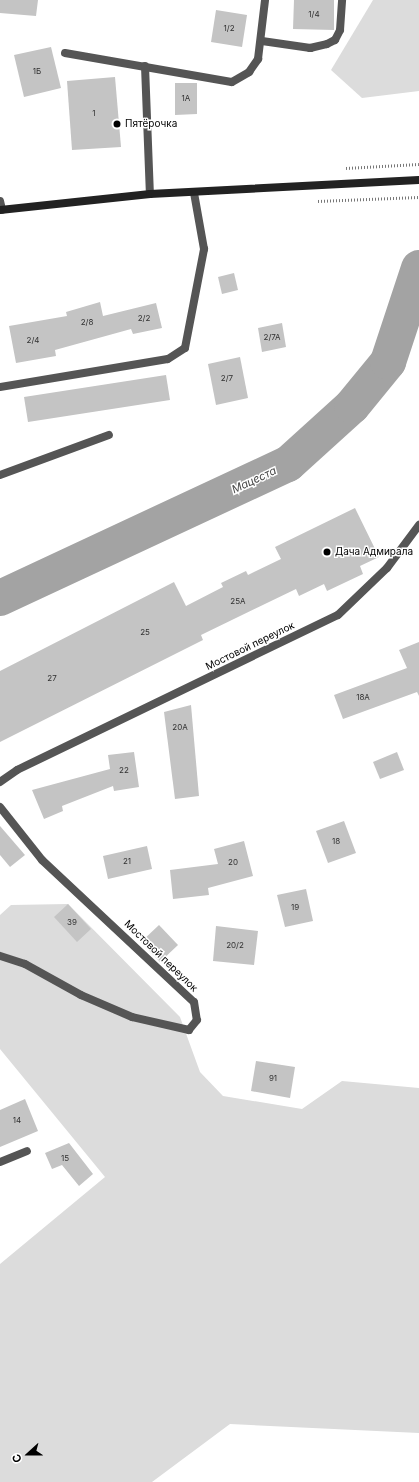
<!DOCTYPE html>
<meta charset="utf-8">
<style>
body{margin:0}
#map{position:relative;width:419px;height:1482px;overflow:hidden;background:#fff;font-family:Inter,sans-serif}
div>[style]{position:absolute}
.green>*{inset:0;background:#dcdcdc}
.river>*{height:36px;margin:-18px;padding:0 18px;transform-origin:18px;border-radius:18px;background:#a3a3a3}
.building>*{inset:0;background:#c4c4c4}
.path>*{height:2.5px;margin-top:-1.25px;transform-origin:0;background:repeating-linear-gradient(90deg,#777 0 1px,transparent 0 3px)}
.lane>*{height:8px;margin:-4px;padding:0 4px;transform-origin:4px;border-radius:4px;background:#555}
.street>*{height:8px;margin:-4px;padding:0 4px;transform-origin:4px;border-radius:4px;background:#555}
.secondary>*{height:8px;margin:-4px;padding:0 4px;transform-origin:4px;border-radius:4px;background:#222}
.dots>*{width:11px;height:11px;translate:-50% -50%;box-sizing:border-box;border:2px solid #fff;border-radius:50%}
span{translate:-50% -50%;white-space:nowrap;text-align:center;line-height:1.15;-webkit-text-stroke:3px #fff;paint-order:stroke}
.number-label{font-size:8px;color:#313131}
.number-label span{-webkit-text-stroke-width:0}
.poi-label{font-size:10px;color:#000}
.left{translate:0 -50%;text-align:left}
.street-label{font-size:10px;color:#000}
.water-label{font-size:11px;color:#444;font-style:italic}
.north{position:absolute;left:8px;top:1434px;width:40px;height:40px;-webkit-text-stroke:3px #fff;paint-order:stroke;rotate:249deg;font-size:11px;font-weight:700;line-height:16px;text-align:center;color:#000}
.north::after{content:'';display:block;margin:auto;width:14px;height:18px;background:#000;clip-path:polygon(50% 0,100% 100%,50% 72%,0 100%)}
</style>
<div id="map">
<div class="green">
<div style="clip-path:polygon(373px 0,419px 0,419px 91px,362px 98px,331px 70px)"></div>
<div style="clip-path:polygon(68px 904px,180px 1017px,200px 1072px,223px 1096px,302px 1109px,342px 1081px,419px 1088px,419px 1433px,230px 1424px,152px 1482px,0 1482px,0 1264px,105px 1177px,0 1049px,0 915px,11px 905px)"></div>
</div>
<div class="river">
<div style="left:0;top:598px;width:318px;rotate:-25deg"></div>
<div style="left:288px;top:464px;width:86px;rotate:-42.2deg"></div>
<div style="left:352px;top:406px;width:57px;rotate:-50.7deg"></div>
<div style="left:388px;top:362px;width:99px;rotate:-71.7deg"></div>
</div>
<div class="building">
<div style="clip-path:polygon(0 0,38px 0,36px 16px,0 13px)"></div>
<div style="clip-path:polygon(294px 0,334px 0,334px 30px,293px 29px)"></div>
<div style="clip-path:polygon(216px 10px,247px 15px,242px 47px,211px 42px)"></div>
<div style="clip-path:polygon(51px 47px,61px 88px,24px 97px,14px 55px)"></div>
<div style="clip-path:polygon(115px 77px,121px 147px,72px 150px,67px 81px)"></div>
<div style="clip-path:polygon(175px 83px,197px 83px,197px 114px,175px 115px)"></div>
<div style="clip-path:polygon(234px 273px,238px 290px,222px 294px,218px 277px)"></div>
<div style="clip-path:polygon(100px 302px,103px 316px,156px 303px,162px 328px,133px 334px,131px 329px,55px 350px,56px 356px,16px 363px,9px 326px,67px 316px,66px 312px)"></div>
<div style="clip-path:polygon(282px 323px,286px 347px,262px 352px,258px 328px)"></div>
<div style="clip-path:polygon(240px 357px,248px 398px,216px 405px,208px 364px)"></div>
<div style="clip-path:polygon(166px 375px,170px 400px,28px 422px,24px 397px)"></div>
<div style="clip-path:polygon(355px 508px,379px 557px,360px 566px,363px 574px,327px 591px,324px 584px,299px 596px,296px 589px,201px 635px,203px 640px,0 742px,0 671px,174px 582px,186px 606px,223px 587px,221px 583px,246px 571px,248px 575px,281px 559px,275px 547px)"></div>
<div style="clip-path:polygon(419px 642px,419px 696px,417px 692px,343px 719px,334px 695px,407px 668px,399px 650px)"></div>
<div style="clip-path:polygon(191px 705px,199px 796px,175px 799px,164px 712px)"></div>
<div style="clip-path:polygon(134px 752px,139px 787px,114px 791px,113px 786px,62px 806px,63px 811px,44px 819px,32px 790px,110px 769px,108px 755px)"></div>
<div style="clip-path:polygon(397px 752px,404px 770px,380px 779px,373px 762px)"></div>
<div style="clip-path:polygon(344px 821px,356px 853px,328px 863px,316px 831px)"></div>
<div style="clip-path:polygon(0 826px,25px 855px,10px 867px,0 855px)"></div>
<div style="clip-path:polygon(244px 841px,253px 876px,208px 888px,209px 895px,173px 899px,170px 870px,218px 864px,214px 849px)"></div>
<div style="clip-path:polygon(147px 846px,152px 869px,108px 879px,103px 856px)"></div>
<div style="clip-path:polygon(306px 889px,313px 921px,285px 927px,277px 895px)"></div>
<div style="clip-path:polygon(68px 904px,91px 929px,77px 942px,54px 917px)"></div>
<div style="clip-path:polygon(159px 925px,178px 945px,160px 962px,141px 942px)"></div>
<div style="clip-path:polygon(216px 926px,258px 931px,254px 965px,213px 961px)"></div>
<div style="clip-path:polygon(256px 1061px,295px 1067px,290px 1098px,251px 1091px)"></div>
<div style="clip-path:polygon(25px 1099px,38px 1131px,0 1147px,0 1110px)"></div>
<div style="clip-path:polygon(69px 1143px,93px 1174px,79px 1186px,62px 1165px,52px 1169px,45px 1153px)"></div>
</div>
<div class="path">
<div style="left:346px;top:168px;width:73px;rotate:-3.1deg"></div>
<div style="left:318px;top:201px;width:101px;rotate:-2.3deg"></div>
</div>
<div class="lane">
<div style="left:262px;top:41px;width:49px;rotate:8.3deg"></div>
<div style="left:310px;top:48px;width:17px;rotate:-13deg"></div>
<div style="left:327px;top:44px;width:9px;rotate:-27deg"></div>
<div style="left:335px;top:40px;width:11px;rotate:-63deg"></div>
<div style="left:340px;top:30px;width:30px;rotate:-86deg"></div>
<div style="left:65px;top:53px;width:169px;rotate:9.9deg"></div>
<div style="left:232px;top:82px;width:20px;rotate:-30deg"></div>
<div style="left:249px;top:72px;width:16px;rotate:-55deg"></div>
<div style="left:258px;top:59px;width:59px;rotate:-83.2deg"></div>
<div style="left:145px;top:66px;width:128px;rotate:87.8deg"></div>
<div style="left:0;top:201px;width:9px;rotate:77deg"></div>
<div style="left:0;top:387px;width:170px;rotate:-9.5deg"></div>
<div style="left:168px;top:359px;width:20px;rotate:-33deg"></div>
<div style="left:185px;top:348px;width:101px;rotate:-79.1deg"></div>
<div style="left:204px;top:249px;width:57px;rotate:-100.1deg"></div>
<div style="left:0;top:475px;width:116px;rotate:-20.2deg"></div>
<div style="left:0;top:807px;width:68px;rotate:51.6deg"></div>
<div style="left:42px;top:860px;width:208px;rotate:43.1deg"></div>
<div style="left:194px;top:1002px;width:18px;rotate:81deg"></div>
<div style="left:197px;top:1020px;width:13px;rotate:129deg"></div>
<div style="left:189px;top:1030px;width:58px;rotate:-167.2deg"></div>
<div style="left:132px;top:1017px;width:56px;rotate:-156.7deg"></div>
<div style="left:81px;top:995px;width:64px;rotate:-151deg"></div>
<div style="left:25px;top:964px;width:26px;rotate:-162deg"></div>
<div style="left:0;top:1162px;width:29px;rotate:-22deg"></div>
</div>
<div class="street">
<div style="left:0;top:782px;width:21px;rotate:-35deg"></div>
<div style="left:17px;top:770px;width:356px;rotate:-25.8deg"></div>
<div style="left:338px;top:615px;width:68px;rotate:-43.8deg"></div>
<div style="left:387px;top:568px;width:54px;rotate:-53.3deg"></div>
</div>
<div class="secondary">
<div style="left:0;top:210px;width:151px;rotate:-6.1deg"></div>
<div style="left:150px;top:194px;width:269px;rotate:-3deg"></div>
</div>
<div class="dots">
<div style="left:117px;top:124px;background:#000"></div>
<div style="left:327px;top:552px;background:#000"></div>
</div>
<div class="number-label">
<span style="left:314px;top:15px">1/4</span>
<span style="left:229px;top:29px">1/2</span>
<span style="left:37px;top:72px">1Б</span>
<span style="left:186px;top:99px">1А</span>
<span style="left:94px;top:114px">1</span>
<span style="left:144px;top:319px">2/2</span>
<span style="left:87px;top:323px">2/8</span>
<span style="left:272px;top:338px">2/7А</span>
<span style="left:33px;top:341px">2/4</span>
<span style="left:227px;top:379px">2/7</span>
<span style="left:238px;top:602px">25А</span>
<span style="left:145px;top:633px">25</span>
<span style="left:52px;top:679px">27</span>
<span style="left:363px;top:698px">18А</span>
<span style="left:180px;top:728px">20А</span>
<span style="left:124px;top:771px">22</span>
<span style="left:336px;top:842px">18</span>
<span style="left:127px;top:862px">21</span>
<span style="left:233px;top:863px">20</span>
<span style="left:295px;top:908px">19</span>
<span style="left:72px;top:923px">39</span>
<span style="left:235px;top:946px">20/2</span>
<span style="left:273px;top:1079px">91</span>
<span style="left:17px;top:1121px">14</span>
<span style="left:65px;top:1159px">15</span>
</div>
<div class="poi-label">
<span class="left" style="left:125px;top:124px">Пятёрочка</span>
<span class="left" style="left:335px;top:552px">Дача Адмирала</span>
</div>
<div class="street-label">
<span style="left:250px;top:646px;rotate:-26deg">Мостовой переулок</span>
<span style="left:161px;top:956px;rotate:44deg">Мостовой переулок</span>
</div>
<div class="water-label">
<span style="left:254px;top:480px;rotate:-25deg">Мацеста</span>
</div>
<div class="north">С</div>
</div>
